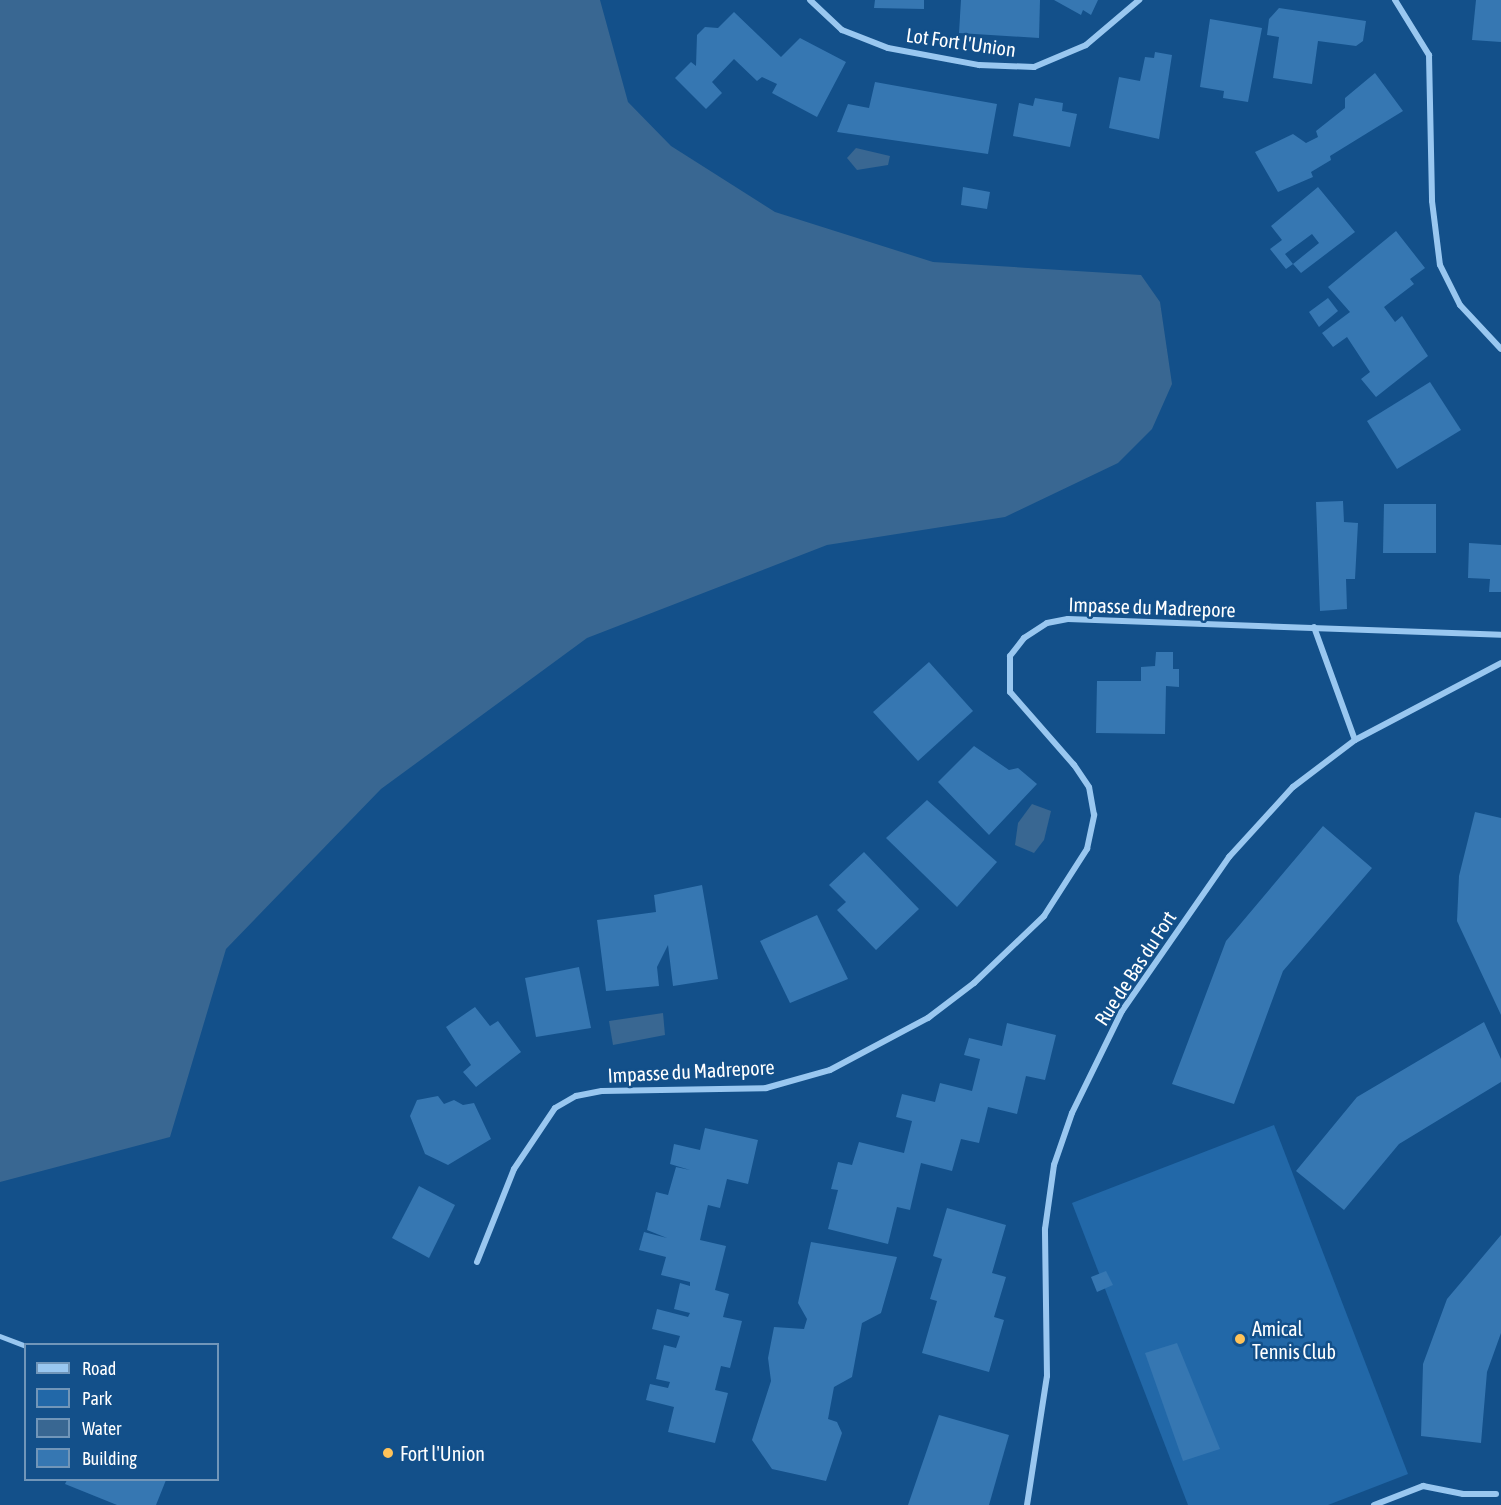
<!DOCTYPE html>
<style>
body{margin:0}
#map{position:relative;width:1501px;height:1505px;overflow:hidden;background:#13508a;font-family:"Asap Condensed",sans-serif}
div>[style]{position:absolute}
.green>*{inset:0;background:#2268a8}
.water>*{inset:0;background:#396792}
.building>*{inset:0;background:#3677b2}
.lane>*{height:4.5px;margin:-2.25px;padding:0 2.25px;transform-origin:2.25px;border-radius:2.25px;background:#99c7f0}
.street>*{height:6px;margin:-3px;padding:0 3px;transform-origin:3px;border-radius:3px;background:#99c7f0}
.dots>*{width:16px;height:16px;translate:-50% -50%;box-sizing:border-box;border:3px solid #13508a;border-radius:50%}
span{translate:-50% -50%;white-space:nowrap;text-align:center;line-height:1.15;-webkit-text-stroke:5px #13508a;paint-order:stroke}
.street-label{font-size:20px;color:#fff}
.poi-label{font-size:20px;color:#fff}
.left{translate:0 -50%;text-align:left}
.legend{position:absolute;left:24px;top:1343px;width:195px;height:138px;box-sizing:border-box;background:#13508a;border:2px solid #7196b9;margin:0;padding:8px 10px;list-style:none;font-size:18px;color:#fff}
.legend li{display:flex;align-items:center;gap:12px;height:30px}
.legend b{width:30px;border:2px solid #7196b9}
</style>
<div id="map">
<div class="green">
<div style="clip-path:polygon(1274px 1125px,1408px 1474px,1328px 1505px,1188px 1505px,1072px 1203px)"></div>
</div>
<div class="water">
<div style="clip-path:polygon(0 0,600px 0,628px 102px,671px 146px,775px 212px,933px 262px,1141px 275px,1160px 302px,1172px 384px,1152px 429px,1118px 463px,1005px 517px,827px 545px,587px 638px,381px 789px,226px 949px,170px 1137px,0 1182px)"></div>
<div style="clip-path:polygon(856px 148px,890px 156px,888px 165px,857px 170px,847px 158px)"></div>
<div style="clip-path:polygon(1032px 804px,1051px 811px,1044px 840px,1034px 853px,1015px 845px,1018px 823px)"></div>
<div style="clip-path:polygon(663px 1013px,665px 1035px,613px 1045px,609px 1021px)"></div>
</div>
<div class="building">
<div style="clip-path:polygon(875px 0,924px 0,924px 9px,874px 8px)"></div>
<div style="clip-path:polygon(961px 0,1040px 0,1039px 38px,959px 33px)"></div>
<div style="clip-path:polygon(1054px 0,1098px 0,1091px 15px,1083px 10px,1081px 15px)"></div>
<div style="clip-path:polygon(1476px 0,1501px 0,1501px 42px,1472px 40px)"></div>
<div style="clip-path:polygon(1279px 8px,1366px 21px,1363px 41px,1356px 46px,1318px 41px,1312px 84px,1273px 78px,1279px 37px,1267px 35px,1269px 19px)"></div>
<div style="clip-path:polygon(734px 12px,781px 57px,800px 38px,846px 62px,817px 117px,772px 93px,777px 84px,762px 77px,757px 81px,734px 59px,712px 82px,722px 93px,706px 109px,675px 78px,691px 62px,696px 66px,697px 35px,705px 27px,718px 28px)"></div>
<div style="clip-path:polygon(1210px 19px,1262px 28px,1248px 102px,1223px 98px,1224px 91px,1200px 87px)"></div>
<div style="clip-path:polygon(1155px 52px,1172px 55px,1159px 139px,1109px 128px,1119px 77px,1140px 81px,1145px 57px,1154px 58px)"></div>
<div style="clip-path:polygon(1375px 73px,1403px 111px,1330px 156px,1331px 160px,1311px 172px,1313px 177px,1278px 192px,1255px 152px,1293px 134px,1306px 143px,1318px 137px,1316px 131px,1345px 108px,1345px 98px)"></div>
<div style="clip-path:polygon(875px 82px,997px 104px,988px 154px,837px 132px,848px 104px,869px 108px)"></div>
<div style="clip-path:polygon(1035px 98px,1063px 103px,1062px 111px,1077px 114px,1070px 147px,1013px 136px,1019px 103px,1033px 106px)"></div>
<div style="clip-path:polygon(963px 187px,990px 192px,987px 209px,961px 205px)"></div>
<div style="clip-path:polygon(evenodd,1318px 187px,1355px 232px,1301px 273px,1293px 264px,1286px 269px,1270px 249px,1282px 240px,1271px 226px,1318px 187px,1312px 234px,1319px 243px,1293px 264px,1285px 254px,1312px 234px)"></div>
<div style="clip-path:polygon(1396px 231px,1425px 268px,1410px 279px,1414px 284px,1384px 307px,1395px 322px,1402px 316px,1428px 356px,1376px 397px,1361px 379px,1370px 372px,1347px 337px,1333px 347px,1322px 333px,1350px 312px,1328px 287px)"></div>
<div style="clip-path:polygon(1328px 298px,1338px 311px,1319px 327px,1309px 312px)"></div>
<div style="clip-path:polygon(1430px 382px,1461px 430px,1397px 469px,1367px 421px)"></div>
<div style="clip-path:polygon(1343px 501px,1344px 522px,1358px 523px,1355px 579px,1346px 579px,1347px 609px,1320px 611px,1316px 502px)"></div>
<div style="clip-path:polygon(1384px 504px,1436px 504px,1436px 553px,1383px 553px)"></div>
<div style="clip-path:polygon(1469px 543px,1501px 545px,1501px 592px,1489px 592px,1490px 579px,1468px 578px)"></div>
<div style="clip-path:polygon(1156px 652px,1173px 652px,1173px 669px,1179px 669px,1179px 687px,1166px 686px,1165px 734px,1096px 733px,1097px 681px,1141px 681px,1141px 667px,1155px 666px)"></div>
<div style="clip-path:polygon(929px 662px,973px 711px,918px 761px,873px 712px)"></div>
<div style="clip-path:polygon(974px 746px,1009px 770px,1018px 768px,1037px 784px,989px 835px,938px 782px)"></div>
<div style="clip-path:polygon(927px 800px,997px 862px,957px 907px,886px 838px)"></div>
<div style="clip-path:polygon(1475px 812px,1501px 818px,1501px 1015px,1457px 921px,1459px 876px)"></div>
<div style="clip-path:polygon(1323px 826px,1372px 868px,1283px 971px,1234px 1104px,1172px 1084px,1226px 941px)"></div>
<div style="clip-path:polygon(864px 852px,919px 909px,876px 950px,837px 910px,846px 902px,829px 885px)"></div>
<div style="clip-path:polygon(702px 885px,718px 979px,673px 986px,668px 945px,657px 967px,659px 986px,606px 991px,597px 920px,656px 912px,654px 895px)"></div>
<div style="clip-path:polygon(817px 915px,848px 979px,790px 1003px,760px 941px)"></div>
<div style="clip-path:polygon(579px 967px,591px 1028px,536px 1037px,525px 978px)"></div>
<div style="clip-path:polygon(475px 1007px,490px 1026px,498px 1021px,521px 1052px,476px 1087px,463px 1072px,471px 1065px,446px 1027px)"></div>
<div style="clip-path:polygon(1484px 1022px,1501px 1059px,1501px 1082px,1399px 1144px,1344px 1210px,1296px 1171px,1357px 1097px)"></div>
<div style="clip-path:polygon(1007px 1023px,1056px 1035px,1045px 1080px,1026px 1076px,1017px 1114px,988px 1107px,979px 1143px,961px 1139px,952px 1171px,921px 1163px,910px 1210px,897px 1207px,888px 1244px,828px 1229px,838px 1190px,831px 1189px,838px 1162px,852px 1165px,859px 1142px,904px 1153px,912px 1121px,896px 1117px,902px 1094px,935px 1102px,940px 1083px,972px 1091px,980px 1059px,964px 1055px,969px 1038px,1002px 1046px)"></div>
<div style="clip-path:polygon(438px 1096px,444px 1104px,454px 1100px,463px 1105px,474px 1103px,491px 1139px,448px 1165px,425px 1154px,410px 1116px,417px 1100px)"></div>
<div style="clip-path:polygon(705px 1128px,758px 1140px,748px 1184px,727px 1179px,720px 1208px,708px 1205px,700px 1240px,726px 1246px,715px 1290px,729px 1294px,723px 1317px,742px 1321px,730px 1368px,721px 1366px,715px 1390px,728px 1393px,715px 1443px,668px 1432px,674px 1407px,646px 1400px,650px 1384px,668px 1388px,670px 1382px,656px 1379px,664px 1345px,676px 1348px,680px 1336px,652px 1329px,657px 1309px,688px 1317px,690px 1313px,674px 1309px,680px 1283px,690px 1286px,690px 1282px,661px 1275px,666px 1257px,639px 1250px,644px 1232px,667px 1238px,647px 1230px,656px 1192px,668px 1195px,676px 1167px,690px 1170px,670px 1164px,674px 1144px,700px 1150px)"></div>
<div style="clip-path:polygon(419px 1186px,455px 1205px,429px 1258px,392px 1238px)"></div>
<div style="clip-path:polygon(947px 1208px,1006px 1225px,992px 1273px,1006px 1277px,994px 1317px,1004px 1320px,989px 1372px,922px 1353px,937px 1301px,930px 1299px,942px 1259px,933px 1256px)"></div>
<div style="clip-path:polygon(1501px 1235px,1501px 1333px,1487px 1372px,1481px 1443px,1421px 1436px,1423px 1364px,1447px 1299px)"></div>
<div style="clip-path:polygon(811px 1242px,897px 1257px,881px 1313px,862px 1323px,852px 1377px,834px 1387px,828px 1419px,837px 1422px,842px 1433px,826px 1481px,772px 1469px,752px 1440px,771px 1381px,768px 1358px,774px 1327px,804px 1329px,807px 1319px,798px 1303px)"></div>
<div style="clip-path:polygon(1106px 1271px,1113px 1285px,1097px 1292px,1091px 1277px)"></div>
<div style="clip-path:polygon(1177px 1343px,1220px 1449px,1183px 1461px,1145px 1353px)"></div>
<div style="clip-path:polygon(939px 1415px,1009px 1435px,989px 1505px,908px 1505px)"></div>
<div style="clip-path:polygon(67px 1480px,166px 1480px,156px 1505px,117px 1505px,65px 1484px)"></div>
</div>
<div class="lane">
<div style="left:0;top:1336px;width:28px;rotate:21deg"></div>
</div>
<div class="street">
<div style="left:810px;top:0;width:44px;rotate:43.2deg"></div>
<div style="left:842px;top:30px;width:49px;rotate:21.4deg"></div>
<div style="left:888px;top:48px;width:93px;rotate:10.6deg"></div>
<div style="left:979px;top:65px;width:55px;rotate:2.1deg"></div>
<div style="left:1034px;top:67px;width:56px;rotate:-22.9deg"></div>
<div style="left:1086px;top:45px;width:70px;rotate:-40.3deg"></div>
<div style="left:1395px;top:0;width:65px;rotate:58.3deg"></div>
<div style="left:1429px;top:55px;width:146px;rotate:88.8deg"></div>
<div style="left:1432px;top:201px;width:64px;rotate:82.9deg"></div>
<div style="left:1440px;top:265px;width:45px;rotate:63.4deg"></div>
<div style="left:1460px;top:305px;width:60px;rotate:47deg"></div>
<div style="left:1314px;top:627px;width:120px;rotate:70.1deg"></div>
<div style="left:477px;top:1262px;width:100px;rotate:-68.3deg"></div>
<div style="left:514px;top:1169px;width:73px;rotate:-56.1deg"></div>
<div style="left:555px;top:1108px;width:24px;rotate:-30deg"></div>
<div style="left:576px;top:1096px;width:26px;rotate:-11deg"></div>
<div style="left:602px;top:1091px;width:164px;rotate:-1deg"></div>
<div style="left:766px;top:1088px;width:66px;rotate:-15.7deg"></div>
<div style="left:830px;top:1070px;width:111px;rotate:-28deg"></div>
<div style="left:928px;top:1018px;width:58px;rotate:-37.3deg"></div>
<div style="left:974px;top:983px;width:97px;rotate:-43.7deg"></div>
<div style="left:1044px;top:916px;width:80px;rotate:-57.3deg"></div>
<div style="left:1087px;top:849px;width:35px;rotate:-78deg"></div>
<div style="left:1094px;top:815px;width:28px;rotate:-100deg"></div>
<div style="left:1089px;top:787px;width:27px;rotate:-124deg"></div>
<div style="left:1074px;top:765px;width:97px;rotate:-131.2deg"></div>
<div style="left:1010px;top:692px;width:36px;rotate:-90deg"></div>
<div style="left:1010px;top:656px;width:23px;rotate:-52deg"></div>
<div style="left:1024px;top:638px;width:27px;rotate:-33deg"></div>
<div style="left:1047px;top:623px;width:21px;rotate:-11deg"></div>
<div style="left:1068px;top:619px;width:433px;rotate:2.1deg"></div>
<div style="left:1027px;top:1505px;width:131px;rotate:-81.2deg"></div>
<div style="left:1047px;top:1376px;width:147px;rotate:-90.8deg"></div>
<div style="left:1045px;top:1229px;width:65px;rotate:-82deg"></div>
<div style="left:1054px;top:1165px;width:55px;rotate:-70.9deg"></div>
<div style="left:1072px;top:1113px;width:114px;rotate:-63.9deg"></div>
<div style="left:1122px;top:1011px;width:188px;rotate:-55.2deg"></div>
<div style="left:1229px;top:857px;width:95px;rotate:-47.6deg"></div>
<div style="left:1293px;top:787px;width:78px;rotate:-37.2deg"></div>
<div style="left:1355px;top:740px;width:165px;rotate:-27.8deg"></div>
<div style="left:1374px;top:1505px;width:53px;rotate:-21.2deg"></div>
<div style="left:1423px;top:1486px;width:41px;rotate:11.3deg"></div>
<div style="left:1463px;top:1494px;width:33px"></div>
</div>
<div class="dots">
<div style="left:1240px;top:1339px;background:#ffc359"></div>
<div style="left:388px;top:1453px;background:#ffc359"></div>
</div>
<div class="street-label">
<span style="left:961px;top:42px;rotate:8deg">Lot Fort l'Union</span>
<span style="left:1152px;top:607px;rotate:2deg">Impasse du Madrepore</span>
<span style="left:1135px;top:968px;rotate:-57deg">Rue de Bas du Fort</span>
<span style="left:691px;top:1071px;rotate:-3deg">Impasse du Madrepore</span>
</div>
<div class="poi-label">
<span class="left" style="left:1252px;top:1340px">Amical<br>Tennis Club</span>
<span class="left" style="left:400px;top:1453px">Fort l'Union</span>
</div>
<ul class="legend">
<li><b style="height:8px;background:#99c7f0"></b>Road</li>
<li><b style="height:16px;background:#2268a8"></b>Park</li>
<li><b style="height:16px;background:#396792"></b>Water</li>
<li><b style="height:16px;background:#3677b2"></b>Building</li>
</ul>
</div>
